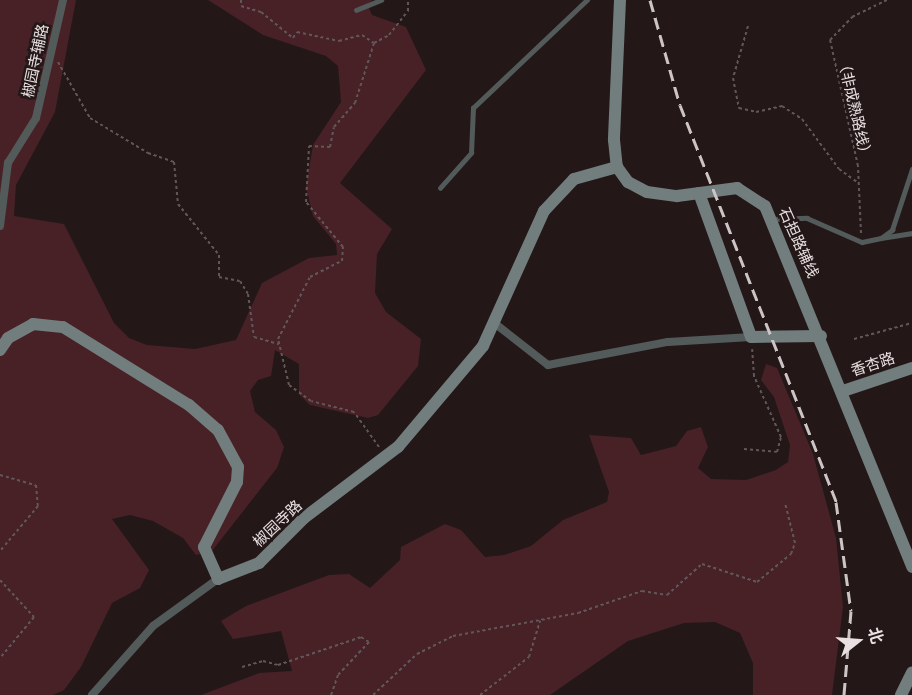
<!DOCTYPE html>
<meta charset="utf-8">
<style>
body{margin:0}
#map{position:relative;width:912px;height:695px;overflow:hidden;background:#231718;font-family:"Roboto Condensed","Noto Sans SC",sans-serif}
div>[style]{position:absolute}
.green>*{inset:0;background:#472126}
.path>*{height:2px;margin-top:-1px;transform-origin:0;background:repeating-linear-gradient(90deg,#625758 0 3px,transparent 0 6px)}
.lane>*{height:4.5px;margin:-2.25px;padding:0 2.25px;transform-origin:2.25px;border-radius:2.25px;background:#535a5a}
.street>*{height:8px;margin:-4px;padding:0 4px;transform-origin:4px;border-radius:4px;background:#535a5a}
.secondary>*{height:12px;margin:-6px;padding:0 6px;transform-origin:6px;border-radius:6px;background:#727d7e}
.rail>*{height:3px;margin-top:-1.5px;transform-origin:0;background:repeating-linear-gradient(90deg,#cdc4c5 0 12px,transparent 0 18px)}
span{translate:-50% -50%;white-space:nowrap;text-align:center;line-height:1.15;-webkit-text-stroke:5px #231718;paint-order:stroke}
.street-label{font-size:15px;color:#e9e0e1}
.north{position:absolute;left:828px;top:611px;width:60px;height:60px;-webkit-text-stroke:4px #231718;paint-order:stroke;rotate:73deg;font-size:16px;font-weight:700;line-height:24px;text-align:center;color:#e9e0e1}
.north::after{content:'';display:block;margin:auto;width:21px;height:27px;background:#e9e0e1;clip-path:polygon(50% 0,100% 100%,50% 72%,0 100%)}
</style>
<div id="map">
<div class="green">
<div style="clip-path:polygon(0 0,76px 0,55px 112px,16px 185px,14px 216px,64px 224px,114px 323px,129px 338px,147px 345px,195px 349px,236px 340px,262px 283px,309px 258px,337px 255px,336px 244px,313px 216px,306px 187px,313px 145px,341px 102px,338px 66px,326px 56px,263px 35px,208px 0,373px 0,367px 4px,372px 15px,406px 27px,426px 70px,340px 183px,392px 229px,377px 254px,375px 293px,386px 312px,421px 339px,418px 366px,378px 415px,368px 418px,310px 405px,299px 394px,299px 364px,275px 350px,271px 376px,258px 380px,250px 391px,255px 412px,276px 430px,284px 447px,277px 468px,212px 551px,196px 555px,183px 538px,153px 521px,130px 515px,112px 519px,149px 570px,140px 588px,112px 603px,81px 667px,64px 690px,53px 695px,0 695px)"></div>
<div style="clip-path:polygon(766px 364px,777px 368px,813px 454px,836px 538px,843px 607px,832px 695px,753px 695px,753px 663px,740px 633px,715px 622px,684px 623px,628px 641px,550px 695px,201px 695px,259px 673px,292px 671px,281px 631px,233px 639px,221px 621px,246px 606px,329px 575px,349px 574px,370px 588px,400px 560px,401px 547px,445px 524px,461px 530px,485px 557px,504px 555px,531px 546px,563px 520px,607px 502px,609px 492px,589px 435px,631px 438px,641px 455px,676px 446px,687px 431px,701px 427px,708px 447px,698px 468px,711px 479px,746px 480px,776px 470px,788px 462px,790px 445px,774px 397px,761px 380px)"></div>
</div>
<div class="path">
<div style="left:241px;top:0;width:6px;rotate:90deg"></div>
<div style="left:241px;top:6px;width:21px;rotate:17deg"></div>
<div style="left:261px;top:12px;width:41px;rotate:39.1deg"></div>
<div style="left:293px;top:38px;width:7px;rotate:-56deg"></div>
<div style="left:297px;top:32px;width:43px;rotate:12.1deg"></div>
<div style="left:339px;top:41px;width:24px;rotate:-15deg"></div>
<div style="left:362px;top:35px;width:14px;rotate:34deg"></div>
<div style="left:748px;top:26px;width:54px;rotate:106.1deg"></div>
<div style="left:733px;top:78px;width:31px;rotate:79deg"></div>
<div style="left:739px;top:108px;width:17px;rotate:13deg"></div>
<div style="left:756px;top:112px;width:27px;rotate:-13deg"></div>
<div style="left:782px;top:106px;width:24px;rotate:33deg"></div>
<div style="left:802px;top:119px;width:62px;rotate:53.5deg"></div>
<div style="left:839px;top:169px;width:22px;rotate:36deg"></div>
<div style="left:58px;top:62px;width:64px;rotate:60.3deg"></div>
<div style="left:90px;top:118px;width:68px;rotate:31.1deg"></div>
<div style="left:148px;top:153px;width:28px;rotate:19deg"></div>
<div style="left:174px;top:162px;width:42px;rotate:84.6deg"></div>
<div style="left:178px;top:204px;width:65px;rotate:51.2deg"></div>
<div style="left:219px;top:255px;width:22px;rotate:90deg"></div>
<div style="left:219px;top:277px;width:21px;rotate:11deg"></div>
<div style="left:240px;top:281px;width:15px;rotate:58deg"></div>
<div style="left:248px;top:294px;width:43px;rotate:82.1deg"></div>
<div style="left:254px;top:337px;width:26px;rotate:16deg"></div>
<div style="left:861px;top:233px;width:67px;rotate:-92.6deg"></div>
<div style="left:858px;top:166px;width:129px;rotate:-102.5deg"></div>
<div style="left:830px;top:40px;width:32px;rotate:-46deg"></div>
<div style="left:852px;top:17px;width:39px;rotate:-26deg"></div>
<div style="left:854px;top:339px;width:60px;rotate:-15.4deg"></div>
<div style="left:379px;top:447px;width:43px;rotate:-125.5deg"></div>
<div style="left:354px;top:412px;width:44px;rotate:-165.7deg"></div>
<div style="left:311px;top:401px;width:27px;rotate:-144deg"></div>
<div style="left:289px;top:385px;width:47px;rotate:-103.4deg"></div>
<div style="left:278px;top:339px;width:70px;rotate:-62.7deg"></div>
<div style="left:310px;top:277px;width:36px;rotate:-27deg"></div>
<div style="left:342px;top:261px;width:14px;rotate:-86deg"></div>
<div style="left:343px;top:247px;width:58px;rotate:-129.4deg"></div>
<div style="left:306px;top:202px;width:56px;rotate:-86.9deg"></div>
<div style="left:309px;top:146px;width:21px;rotate:3deg"></div>
<div style="left:330px;top:147px;width:20px;rotate:-79deg"></div>
<div style="left:334px;top:127px;width:32px;rotate:-49deg"></div>
<div style="left:355px;top:103px;width:63px;rotate:-72.4deg"></div>
<div style="left:374px;top:43px;width:17px;rotate:-28deg"></div>
<div style="left:389px;top:35px;width:31px;rotate:-52deg"></div>
<div style="left:408px;top:11px;width:11px;rotate:-90deg"></div>
<div style="left:744px;top:449px;width:33px;rotate:5deg"></div>
<div style="left:777px;top:452px;width:16px;rotate:-75deg"></div>
<div style="left:781px;top:437px;width:67px;rotate:-113.9deg"></div>
<div style="left:754px;top:376px;width:27px;rotate:-94deg"></div>
<div style="left:0;top:475px;width:37px;rotate:16deg"></div>
<div style="left:36px;top:485px;width:21px;rotate:85deg"></div>
<div style="left:38px;top:506px;width:59px;rotate:130.2deg"></div>
<div style="left:0;top:580px;width:50px;rotate:47.4deg"></div>
<div style="left:34px;top:617px;width:53px;rotate:129.7deg"></div>
<div style="left:242px;top:667px;width:22px;rotate:-16deg"></div>
<div style="left:263px;top:661px;width:16px;rotate:15deg"></div>
<div style="left:278px;top:665px;width:88px;rotate:-18.6deg"></div>
<div style="left:361px;top:637px;width:9px;rotate:32deg"></div>
<div style="left:369px;top:642px;width:45px;rotate:133.2deg"></div>
<div style="left:338px;top:675px;width:21px;rotate:109deg"></div>
<div style="left:373px;top:695px;width:60px;rotate:-43deg"></div>
<div style="left:417px;top:654px;width:40px;rotate:-26.6deg"></div>
<div style="left:453px;top:636px;width:127px;rotate:-10.4deg"></div>
<div style="left:578px;top:613px;width:68px;rotate:-19deg"></div>
<div style="left:642px;top:591px;width:25px;rotate:9deg"></div>
<div style="left:667px;top:595px;width:47px;rotate:-41.5deg"></div>
<div style="left:702px;top:564px;width:58px;rotate:18.1deg"></div>
<div style="left:757px;top:582px;width:44px;rotate:-39.5deg"></div>
<div style="left:791px;top:554px;width:12px;rotate:-70deg"></div>
<div style="left:795px;top:543px;width:41px;rotate:-104deg"></div>
<div style="left:480px;top:695px;width:62px;rotate:-37.8deg"></div>
<div style="left:529px;top:657px;width:38px;rotate:-73deg"></div>
</div>
<div class="lane">
<div style="left:356px;top:10px;width:27px;rotate:-22deg"></div>
<div style="left:440px;top:188px;width:47px;rotate:-48.5deg"></div>
<div style="left:471px;top:153px;width:45px;rotate:-87.5deg"></div>
<div style="left:473px;top:108px;width:157px;rotate:-43.5deg"></div>
<div style="left:774px;top:219px;width:33px;rotate:-2deg"></div>
<div style="left:807px;top:218px;width:60px;rotate:23.6deg"></div>
<div style="left:862px;top:242px;width:19px;rotate:-12deg"></div>
<div style="left:881px;top:238px;width:14px;rotate:-36deg"></div>
<div style="left:892px;top:230px;width:64px;rotate:-71.8deg"></div>
<div style="left:881px;top:238px;width:31px;rotate:-9deg"></div>
</div>
<div class="street">
<div style="left:0;top:226px;width:64px;rotate:-82.8deg"></div>
<div style="left:8px;top:163px;width:53px;rotate:-58.1deg"></div>
<div style="left:36px;top:118px;width:121px;rotate:-77.1deg"></div>
<div style="left:493px;top:322px;width:70px;rotate:38deg"></div>
<div style="left:548px;top:365px;width:122px;rotate:-10.9deg"></div>
<div style="left:668px;top:342px;width:83px;rotate:-3.4deg"></div>
<div style="left:92px;top:695px;width:92px;rotate:-48.5deg"></div>
<div style="left:153px;top:626px;width:80px;rotate:-35.9deg"></div>
</div>
<div class="secondary">
<div style="left:620px;top:0;width:140px;rotate:92.5deg"></div>
<div style="left:614px;top:140px;width:27px;rotate:84deg"></div>
<div style="left:617px;top:167px;width:19px;rotate:54deg"></div>
<div style="left:628px;top:182px;width:21px;rotate:28deg"></div>
<div style="left:647px;top:192px;width:30px;rotate:8deg"></div>
<div style="left:677px;top:196px;width:61px;rotate:-7.6deg"></div>
<div style="left:737px;top:188px;width:33px;rotate:33deg"></div>
<div style="left:765px;top:206px;width:390px;rotate:67.8deg"></div>
<div style="left:699px;top:193px;width:153px;rotate:70.1deg"></div>
<div style="left:751px;top:337px;width:70px;rotate:-0.8deg"></div>
<div style="left:0;top:350px;width:14px;rotate:-56deg"></div>
<div style="left:8px;top:338px;width:29px;rotate:-29deg"></div>
<div style="left:33px;top:324px;width:30px;rotate:6deg"></div>
<div style="left:63px;top:327px;width:148px;rotate:31.8deg"></div>
<div style="left:189px;top:405px;width:38px;rotate:41deg"></div>
<div style="left:218px;top:430px;width:42px;rotate:61.6deg"></div>
<div style="left:238px;top:467px;width:15px;rotate:94deg"></div>
<div style="left:237px;top:482px;width:73px;rotate:116.9deg"></div>
<div style="left:204px;top:547px;width:35px;rotate:66deg"></div>
<div style="left:218px;top:579px;width:44px;rotate:-21.3deg"></div>
<div style="left:259px;top:563px;width:64px;rotate:-45deg"></div>
<div style="left:304px;top:518px;width:118px;rotate:-37.1deg"></div>
<div style="left:398px;top:447px;width:132px;rotate:-49.9deg"></div>
<div style="left:483px;top:346px;width:148px;rotate:-65.7deg"></div>
<div style="left:544px;top:211px;width:44px;rotate:-46.8deg"></div>
<div style="left:574px;top:179px;width:45px;rotate:-15.6deg"></div>
<div style="left:843px;top:391px;width:73px;rotate:-18.4deg"></div>
<div style="left:901px;top:695px;width:25px;rotate:-64deg"></div>
</div>
<div class="rail">
<div style="left:650px;top:0;width:109px;rotate:74.1deg"></div>
<div style="left:680px;top:105px;width:427px;rotate:68.5deg"></div>
<div style="left:836px;top:502px;width:110px;rotate:82.2deg"></div>
<div style="left:851px;top:611px;width:84px;rotate:94.8deg"></div>
</div>
<div class="street-label">
<span style="left:36px;top:61px;rotate:-78deg">椒园寺辅路</span>
<span style="left:854px;top:109px;rotate:77deg">（非成熟路线）</span>
<span style="left:798px;top:243px;rotate:66deg">石担路辅线</span>
<span style="left:873px;top:365px;rotate:-18deg">香杏路</span>
<span style="left:278px;top:524px;rotate:-43deg">椒园寺路</span>
</div>
<div class="north">北</div>
</div>
